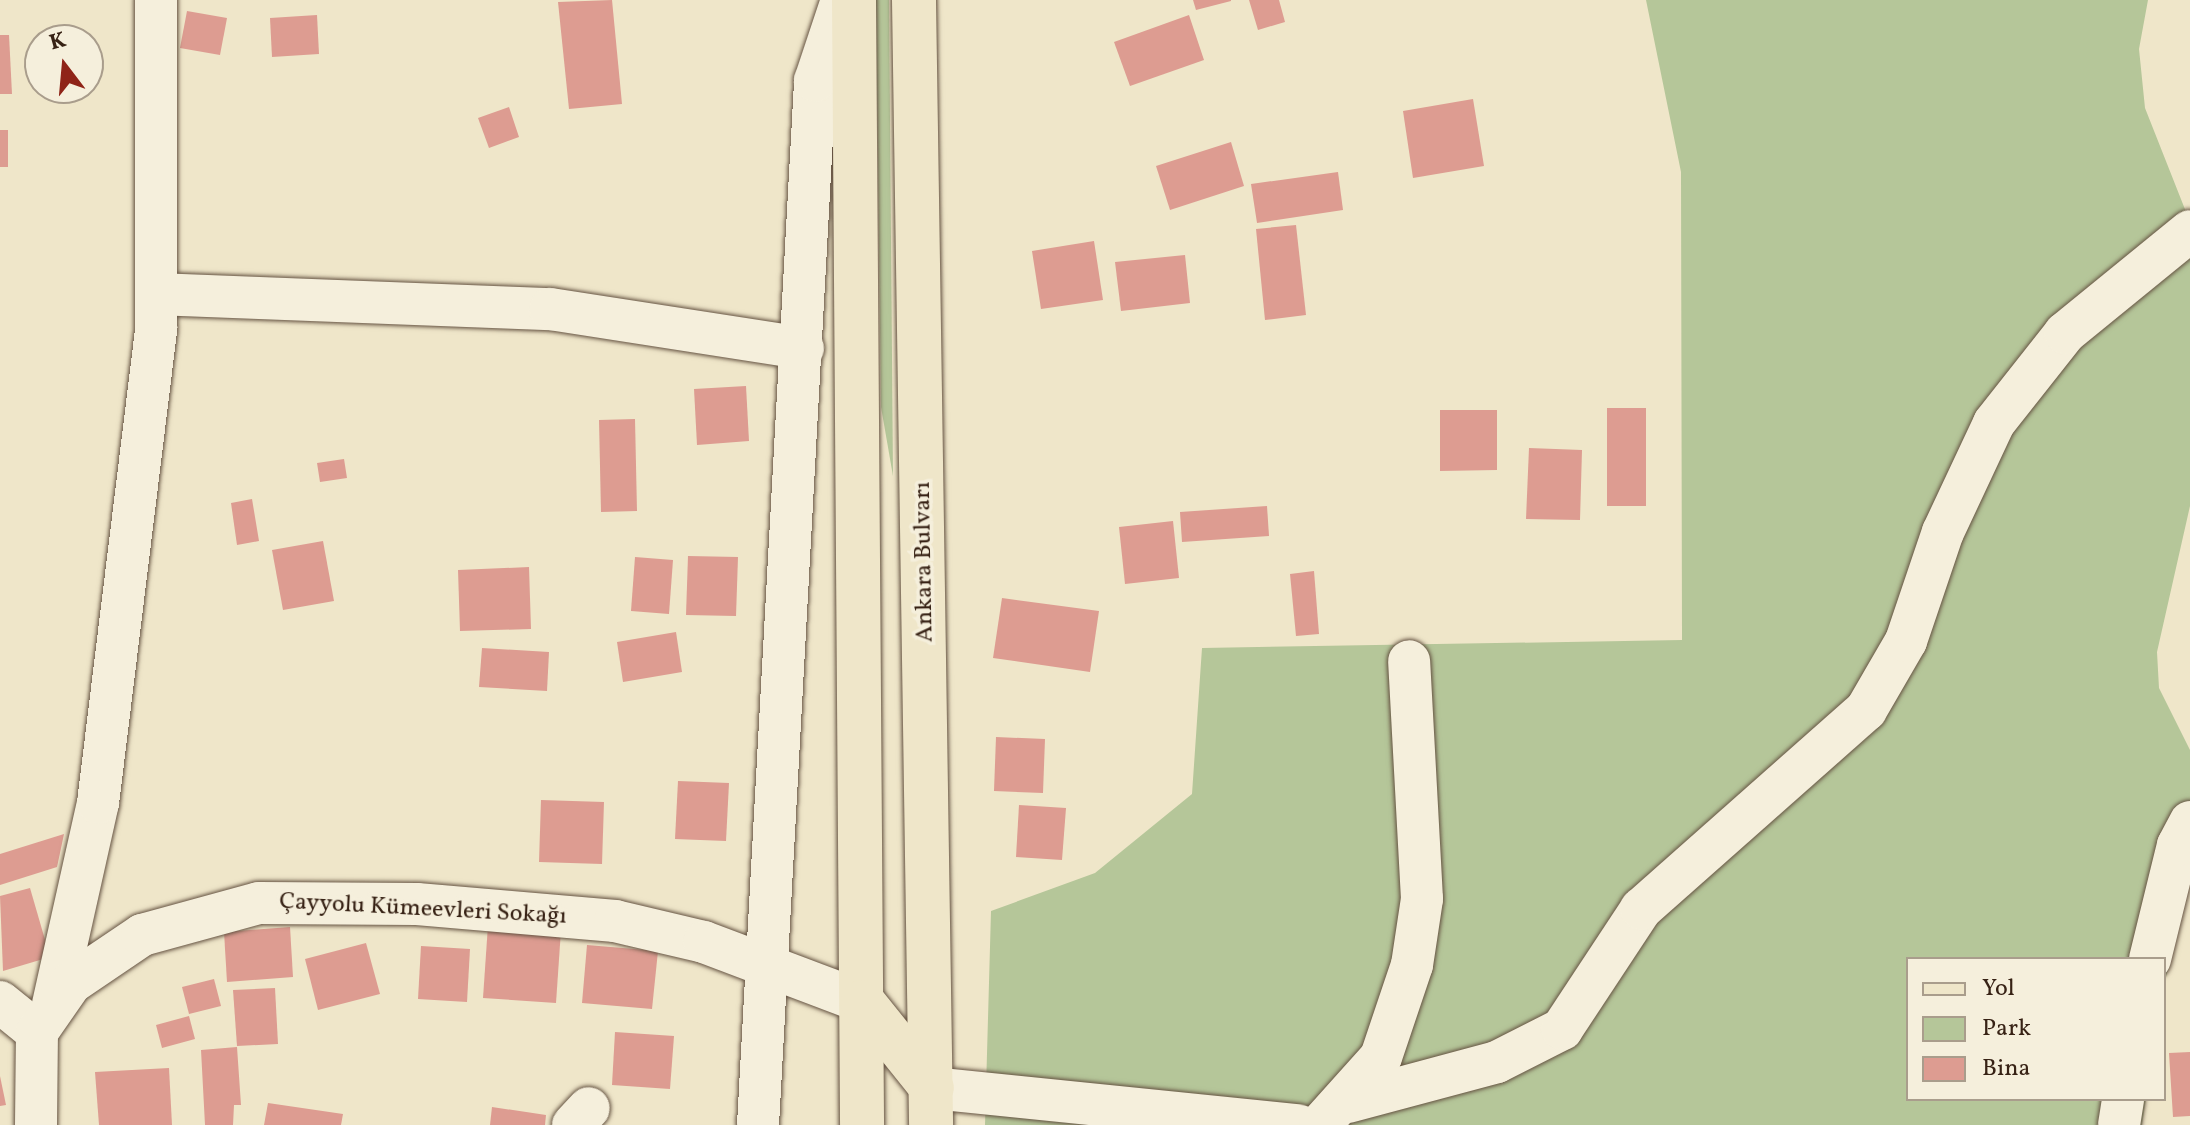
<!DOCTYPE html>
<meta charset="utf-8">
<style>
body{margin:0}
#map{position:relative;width:2190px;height:1125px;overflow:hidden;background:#efe6c9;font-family:Vollkorn,serif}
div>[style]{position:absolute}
.green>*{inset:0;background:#b5c699}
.building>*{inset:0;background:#dd9c91}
.roads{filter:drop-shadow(0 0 2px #655342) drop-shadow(0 0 2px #655342)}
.minor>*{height:42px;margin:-21px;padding:0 21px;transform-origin:21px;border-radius:21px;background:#f5efdc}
.major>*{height:44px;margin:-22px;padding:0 22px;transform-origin:22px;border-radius:22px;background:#efe6c9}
span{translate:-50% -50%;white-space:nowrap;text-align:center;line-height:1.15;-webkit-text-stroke:7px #f5efdc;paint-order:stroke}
.street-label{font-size:24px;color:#372215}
.legend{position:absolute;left:1906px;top:957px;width:260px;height:144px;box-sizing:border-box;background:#f5efdc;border:2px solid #a99d8c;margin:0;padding:10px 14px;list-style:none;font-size:24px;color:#372215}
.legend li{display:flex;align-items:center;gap:16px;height:40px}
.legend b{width:40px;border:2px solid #a99d8c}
.north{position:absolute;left:24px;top:24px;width:80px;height:80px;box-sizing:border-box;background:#f5efdc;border:2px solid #a99d8c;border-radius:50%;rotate:344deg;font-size:22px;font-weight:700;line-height:32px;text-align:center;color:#372215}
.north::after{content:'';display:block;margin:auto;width:28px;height:36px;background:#8f2418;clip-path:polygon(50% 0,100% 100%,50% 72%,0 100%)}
</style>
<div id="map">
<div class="green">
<div style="clip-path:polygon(876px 0,889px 0,893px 476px,881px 407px)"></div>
<div style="clip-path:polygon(1646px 0,2148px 0,2139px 49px,2145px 108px,2190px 222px,2190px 506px,2157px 652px,2159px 688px,2190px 750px,2190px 874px,2164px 986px,2164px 959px,1908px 959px,1908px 1099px,2146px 1099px,2142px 1125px,985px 1125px,991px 911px,1095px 873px,1192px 794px,1202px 648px,1682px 640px,1681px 172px)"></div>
</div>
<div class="building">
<div style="clip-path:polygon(612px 0,622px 104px,569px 109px,558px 2px)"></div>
<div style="clip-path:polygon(1193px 0,1231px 0,1231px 1px,1196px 10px)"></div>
<div style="clip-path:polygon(1249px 0,1279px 0,1285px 22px,1258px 30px)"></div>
<div style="clip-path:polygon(187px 11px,227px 18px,220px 55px,180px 48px)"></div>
<div style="clip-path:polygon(317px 15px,319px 54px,272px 57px,270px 18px)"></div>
<div style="clip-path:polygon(1189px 15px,1204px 60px,1130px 86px,1114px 42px)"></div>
<div style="clip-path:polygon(0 35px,9px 35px,12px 94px,0 94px)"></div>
<div style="clip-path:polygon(1473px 99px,1484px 166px,1413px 178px,1403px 111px)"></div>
<div style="clip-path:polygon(509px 107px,519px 137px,489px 148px,478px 118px)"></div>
<div style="clip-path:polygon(0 130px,8px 130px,8px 167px,0 167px)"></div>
<div style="clip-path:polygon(1231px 142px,1244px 186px,1170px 210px,1156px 166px)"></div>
<div style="clip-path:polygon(1338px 172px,1343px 210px,1257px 223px,1251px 184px)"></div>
<div style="clip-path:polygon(1296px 225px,1306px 315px,1265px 320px,1256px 229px)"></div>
<div style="clip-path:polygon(1094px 241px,1103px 300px,1041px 309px,1032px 251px)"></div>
<div style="clip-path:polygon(1185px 255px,1190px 303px,1121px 311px,1115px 262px)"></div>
<div style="clip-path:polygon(746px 386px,749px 441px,697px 445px,694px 389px)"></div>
<div style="clip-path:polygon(1607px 408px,1646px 408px,1646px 506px,1607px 506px)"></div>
<div style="clip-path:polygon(1440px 410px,1497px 410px,1497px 470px,1440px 471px)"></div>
<div style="clip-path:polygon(635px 419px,637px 511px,601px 512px,599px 420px)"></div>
<div style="clip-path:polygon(1529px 448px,1582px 450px,1580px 520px,1526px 519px)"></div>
<div style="clip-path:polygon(344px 459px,347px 478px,320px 482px,317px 463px)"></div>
<div style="clip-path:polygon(252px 499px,259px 541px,237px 545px,231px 503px)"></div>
<div style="clip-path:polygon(1267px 506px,1269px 536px,1182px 542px,1180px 512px)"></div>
<div style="clip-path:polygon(1173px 521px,1179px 578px,1125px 584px,1119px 527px)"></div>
<div style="clip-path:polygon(323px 541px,334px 601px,283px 610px,272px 550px)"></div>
<div style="clip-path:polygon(688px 556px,738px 557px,736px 616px,686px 615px)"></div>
<div style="clip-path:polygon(635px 557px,673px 560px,669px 614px,631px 611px)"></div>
<div style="clip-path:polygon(529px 567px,531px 629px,460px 631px,458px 570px)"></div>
<div style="clip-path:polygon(1314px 571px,1319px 634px,1296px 636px,1290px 574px)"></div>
<div style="clip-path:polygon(1002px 598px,1099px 611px,1090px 672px,993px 658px)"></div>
<div style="clip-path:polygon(676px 632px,682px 672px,623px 682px,617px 642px)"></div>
<div style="clip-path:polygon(482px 648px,549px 652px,547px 691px,479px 687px)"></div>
<div style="clip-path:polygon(996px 737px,1045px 739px,1043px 793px,994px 791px)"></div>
<div style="clip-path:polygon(678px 781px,729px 783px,726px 841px,675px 839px)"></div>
<div style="clip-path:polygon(541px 800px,604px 802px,602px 864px,539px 862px)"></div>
<div style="clip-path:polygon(1019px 805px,1066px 808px,1062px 860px,1016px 857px)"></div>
<div style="clip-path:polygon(64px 834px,57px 867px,0 885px,0 854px)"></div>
<div style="clip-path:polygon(30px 888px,50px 957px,3px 971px,0 896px)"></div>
<div style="clip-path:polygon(488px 925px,561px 930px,556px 1003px,483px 998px)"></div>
<div style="clip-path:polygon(290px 927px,293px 977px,227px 982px,224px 932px)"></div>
<div style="clip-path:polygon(366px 943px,380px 994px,318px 1010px,305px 959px)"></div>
<div style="clip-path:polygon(587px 945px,658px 951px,652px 1009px,582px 1003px)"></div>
<div style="clip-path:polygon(421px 946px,470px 949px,467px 1002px,418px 999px)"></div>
<div style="clip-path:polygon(214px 979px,221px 1006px,189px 1014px,182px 987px)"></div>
<div style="clip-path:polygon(275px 988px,278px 1044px,237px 1046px,233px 990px)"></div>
<div style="clip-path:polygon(189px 1016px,195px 1039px,162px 1048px,156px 1025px)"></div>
<div style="clip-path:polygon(615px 1032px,674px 1036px,670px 1089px,612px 1085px)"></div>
<div style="clip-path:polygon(237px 1047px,241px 1105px,234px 1105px,233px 1125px,205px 1125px,201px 1050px)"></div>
<div style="clip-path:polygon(2190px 1052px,2190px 1116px,2173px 1117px,2169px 1053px)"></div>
<div style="clip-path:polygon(169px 1068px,172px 1125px,99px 1125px,95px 1072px)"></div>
<div style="clip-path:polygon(0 1076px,6px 1105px,0 1106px)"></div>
<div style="clip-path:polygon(268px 1103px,343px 1114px,341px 1125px,264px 1125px)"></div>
<div style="clip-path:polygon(492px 1107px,546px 1115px,545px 1125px,490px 1125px)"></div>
</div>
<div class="roads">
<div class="minor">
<div style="left:157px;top:294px;width:393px;rotate:2.2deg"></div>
<div style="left:550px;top:309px;width:256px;rotate:8.8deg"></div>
<div style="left:2150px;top:959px;width:117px;rotate:-76.2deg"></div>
<div style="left:2178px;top:845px;width:26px;rotate:-62deg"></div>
<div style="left:0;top:1002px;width:48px;rotate:39deg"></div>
<div style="left:53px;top:1004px;width:206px;rotate:-77.4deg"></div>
<div style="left:98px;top:803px;width:477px;rotate:-83deg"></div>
<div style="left:156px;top:330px;width:330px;rotate:-90deg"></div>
<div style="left:932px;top:1088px;width:368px;rotate:5.8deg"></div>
<div style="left:1348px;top:1102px;width:154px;rotate:-15deg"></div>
<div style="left:1497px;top:1062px;width:73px;rotate:-26.9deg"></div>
<div style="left:1562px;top:1029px;width:144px;rotate:-56.6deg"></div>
<div style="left:1641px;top:909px;width:300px;rotate:-41.5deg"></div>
<div style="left:1866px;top:710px;width:80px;rotate:-59.9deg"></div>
<div style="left:1906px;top:641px;width:115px;rotate:-71.3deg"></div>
<div style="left:1943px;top:532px;width:120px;rotate:-64.9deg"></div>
<div style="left:1994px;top:423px;width:115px;rotate:-51.7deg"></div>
<div style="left:2065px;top:333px;width:161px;rotate:-39.2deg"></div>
<div style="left:36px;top:1125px;width:93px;rotate:-89.4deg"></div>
<div style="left:37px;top:1032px;width:60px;rotate:-55.2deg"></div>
<div style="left:71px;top:983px;width:86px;rotate:-34.1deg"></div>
<div style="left:142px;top:935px;width:121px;rotate:-15.3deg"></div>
<div style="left:259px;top:903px;width:158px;rotate:0.4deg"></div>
<div style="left:417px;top:904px;width:199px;rotate:4.9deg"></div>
<div style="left:615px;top:921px;width:91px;rotate:13.3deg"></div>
<div style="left:704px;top:942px;width:170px;rotate:20.7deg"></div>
<div style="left:573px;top:1125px;width:23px;rotate:-47deg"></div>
<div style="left:758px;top:1125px;width:1046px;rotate:-86.87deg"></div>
<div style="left:815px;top:81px;width:85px;rotate:-71.6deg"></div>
<div style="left:1320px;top:1125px;width:91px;rotate:-48.1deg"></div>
<div style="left:1381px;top:1057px;width:97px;rotate:-71.4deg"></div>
<div style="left:1412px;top:965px;width:67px;rotate:-81.4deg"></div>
<div style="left:1422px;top:899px;width:238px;rotate:-93.1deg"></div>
<div style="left:2119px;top:1125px;width:26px;rotate:-81deg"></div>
</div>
<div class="major">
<div style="left:854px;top:0;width:1125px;rotate:89.59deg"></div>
<div style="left:914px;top:0;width:1125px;rotate:89.13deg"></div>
<div style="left:863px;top:1002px;width:110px;rotate:51.3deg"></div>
</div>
</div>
<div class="street-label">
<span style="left:925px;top:562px;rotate:-91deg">Ankara Bulvarı</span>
<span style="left:423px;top:910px;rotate:3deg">Çayyolu Kümeevleri Sokağı</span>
</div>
<ul class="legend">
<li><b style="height:10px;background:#efe6c9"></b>Yol</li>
<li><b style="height:22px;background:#b5c699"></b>Park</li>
<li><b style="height:22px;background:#dd9c91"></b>Bina</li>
</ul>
<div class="north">K</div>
</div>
